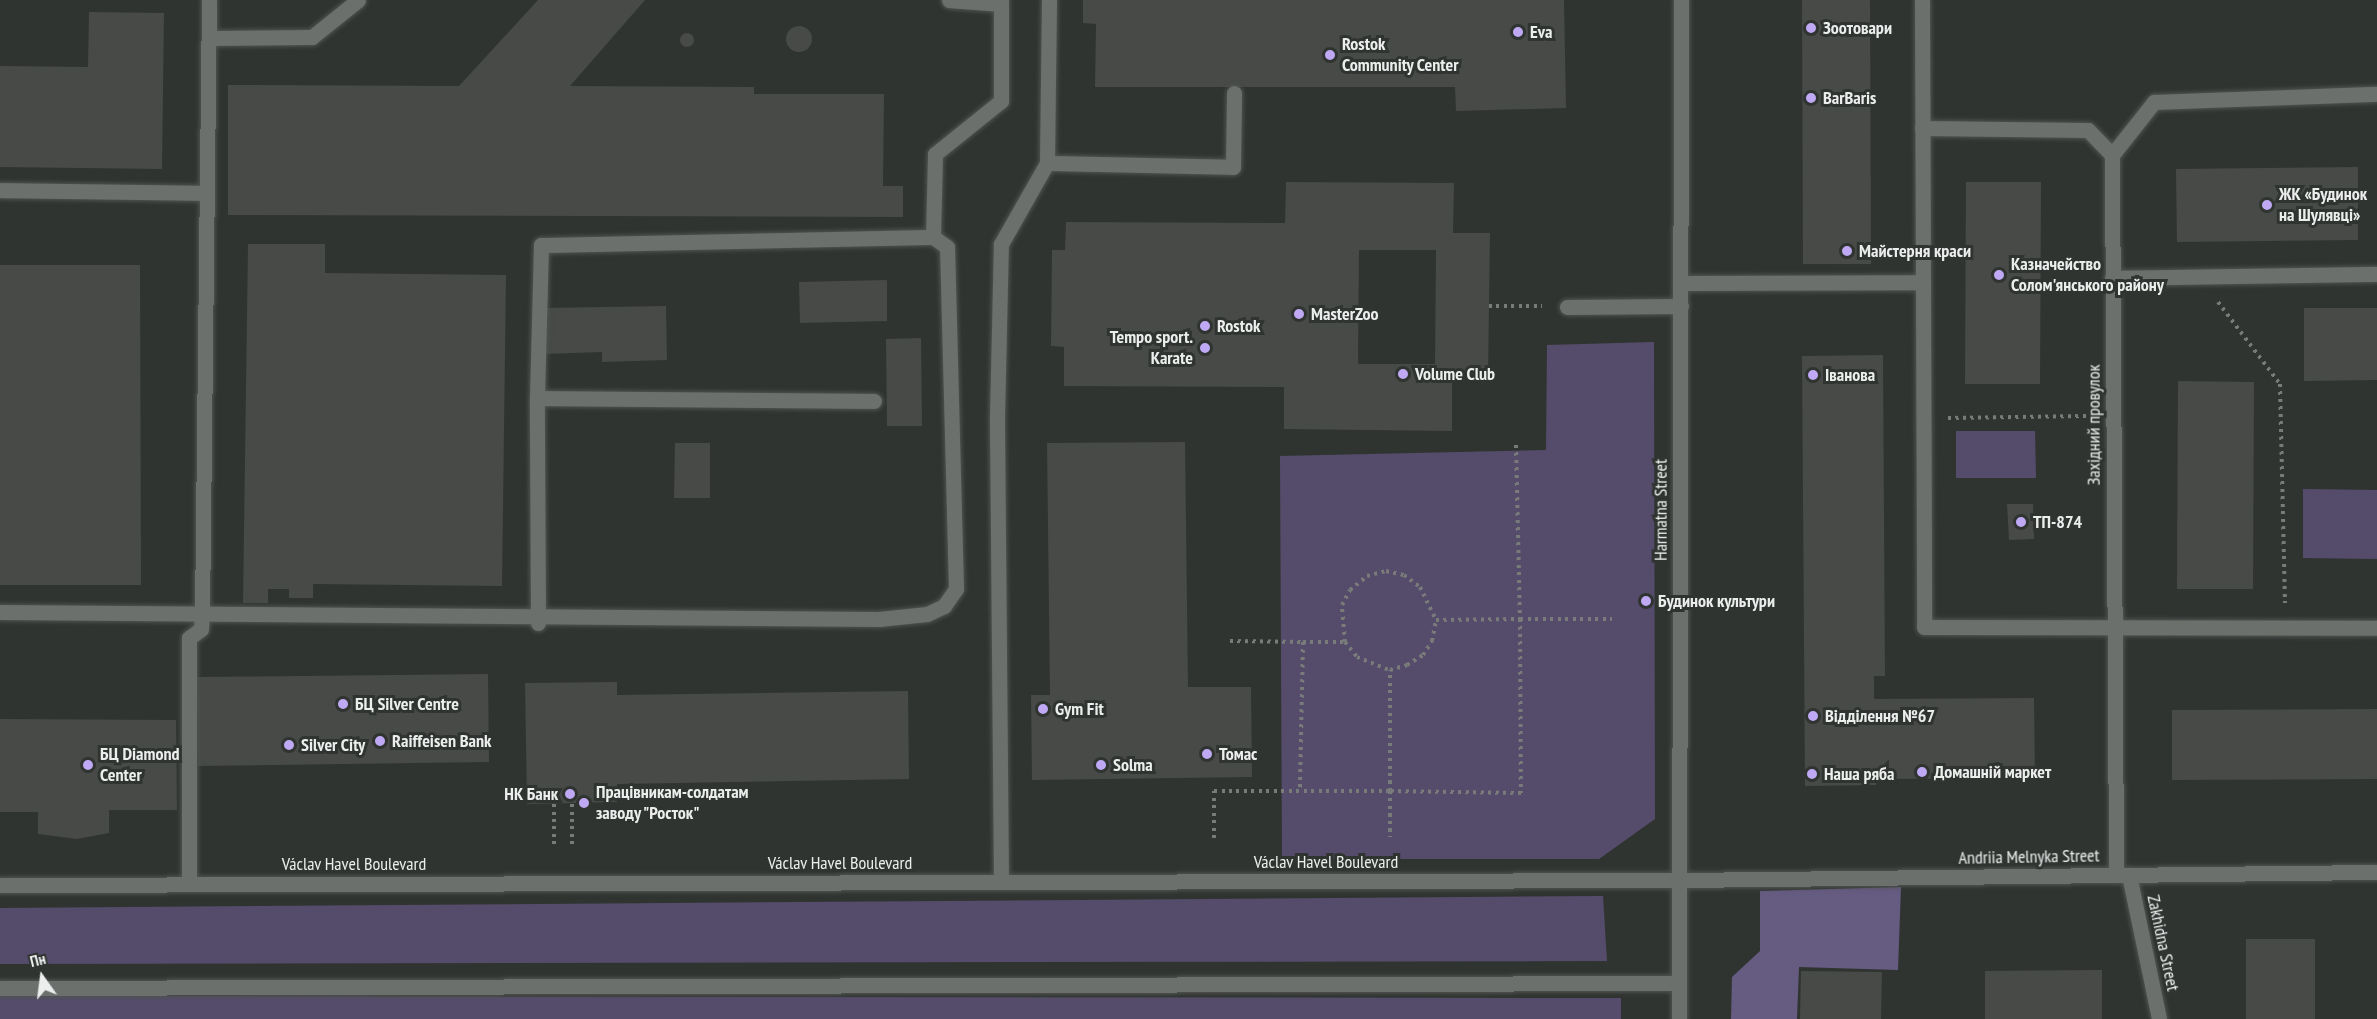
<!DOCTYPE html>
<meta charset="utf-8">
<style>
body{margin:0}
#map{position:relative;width:2377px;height:1019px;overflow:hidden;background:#303431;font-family:"PT Sans Narrow",sans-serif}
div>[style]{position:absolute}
.green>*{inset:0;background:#554c6b}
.forest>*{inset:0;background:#665b81}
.building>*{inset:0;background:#474a47}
.round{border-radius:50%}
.path>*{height:4px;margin-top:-2px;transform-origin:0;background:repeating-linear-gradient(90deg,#787b79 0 3px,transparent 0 7.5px)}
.roads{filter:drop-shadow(0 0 2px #4f5350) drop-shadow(0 0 2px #4f5350)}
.service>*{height:15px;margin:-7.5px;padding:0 7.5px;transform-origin:7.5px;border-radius:7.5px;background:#6c706d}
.minor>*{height:15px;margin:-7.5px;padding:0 7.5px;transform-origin:7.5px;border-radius:7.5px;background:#6c706d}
.tertiary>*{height:15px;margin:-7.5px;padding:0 7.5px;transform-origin:7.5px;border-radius:7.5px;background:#6c706d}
.dots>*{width:16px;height:16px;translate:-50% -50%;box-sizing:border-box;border:3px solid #303431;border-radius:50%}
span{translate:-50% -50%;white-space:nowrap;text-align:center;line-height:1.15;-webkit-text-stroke:6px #303431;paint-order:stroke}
.poi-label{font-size:18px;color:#eceeed;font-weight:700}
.left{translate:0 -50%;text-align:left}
.right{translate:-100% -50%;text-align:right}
.street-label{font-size:18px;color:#eceeed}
.north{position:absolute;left:12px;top:947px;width:60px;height:60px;-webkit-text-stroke:4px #303431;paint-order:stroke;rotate:346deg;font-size:16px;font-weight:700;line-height:24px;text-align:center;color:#eceeed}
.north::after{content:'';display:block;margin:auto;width:21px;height:27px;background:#eceeed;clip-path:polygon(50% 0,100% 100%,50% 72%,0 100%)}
</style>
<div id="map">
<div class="green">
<div style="clip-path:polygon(1654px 342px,1655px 819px,1599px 859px,1282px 859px,1280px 456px,1546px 450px,1547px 345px)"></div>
<div style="clip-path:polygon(1956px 431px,2035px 431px,2036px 478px,1956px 478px)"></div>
<div style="clip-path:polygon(2303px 489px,2377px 490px,2377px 559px,2303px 558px)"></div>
<div style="clip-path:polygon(1603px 896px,1607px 961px,0 964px,0 908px)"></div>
<div style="clip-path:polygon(0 996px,1621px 998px,1621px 1019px,0 1019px)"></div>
</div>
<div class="forest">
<div style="clip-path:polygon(1901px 887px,1898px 970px,1799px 967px,1797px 1019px,1731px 1019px,1732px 977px,1760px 951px,1760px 891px)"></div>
</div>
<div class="building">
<div style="clip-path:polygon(538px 0,645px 0,570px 86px,754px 87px,754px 94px,884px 94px,883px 186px,903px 186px,903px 217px,228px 215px,228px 85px,459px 86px)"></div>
<div style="clip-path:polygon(1083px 0,1564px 0,1566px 108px,1456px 111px,1455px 87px,1095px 87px,1096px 24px,1083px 23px)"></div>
<div style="clip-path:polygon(1802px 0,1870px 0,1871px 264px,1803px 264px)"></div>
<div style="clip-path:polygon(89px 12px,164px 13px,162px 169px,0 167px,0 66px,88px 67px)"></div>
<div class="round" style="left:786px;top:26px;width:26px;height:26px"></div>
<div class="round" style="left:680px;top:33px;width:14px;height:14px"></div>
<div style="clip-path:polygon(2358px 167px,2358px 240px,2177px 242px,2176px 169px)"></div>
<div style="clip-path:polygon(evenodd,1286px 182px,1454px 183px,1453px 233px,1490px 233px,1488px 378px,1452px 378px,1452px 431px,1284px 429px,1284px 387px,1064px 386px,1064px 347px,1051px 346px,1052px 250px,1065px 250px,1066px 222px,1285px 223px,1286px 182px,1359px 250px,1436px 250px,1435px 364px,1358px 364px,1359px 250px)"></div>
<div style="clip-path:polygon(1966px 182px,2041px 182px,2040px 384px,1965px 384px)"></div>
<div style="clip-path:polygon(248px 244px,325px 244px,325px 273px,506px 275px,502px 586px,313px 584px,313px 598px,289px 598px,289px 589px,268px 589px,268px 603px,243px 603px)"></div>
<div style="clip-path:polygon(0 265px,140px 265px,141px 585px,0 585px)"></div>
<div style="clip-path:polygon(887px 280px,887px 321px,800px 323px,799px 282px)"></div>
<div style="clip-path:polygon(666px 306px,667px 360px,602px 362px,602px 352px,544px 354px,543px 308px)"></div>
<div style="clip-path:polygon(2304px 308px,2377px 308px,2377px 380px,2304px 381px)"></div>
<div style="clip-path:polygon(921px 338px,922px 426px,887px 426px,886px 339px)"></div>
<div style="clip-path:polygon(1883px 355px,1885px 676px,1874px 676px,1874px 699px,2034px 698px,2035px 778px,1876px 779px,1876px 785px,1805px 786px,1802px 356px)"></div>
<div style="clip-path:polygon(2178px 381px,2254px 382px,2253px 589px,2177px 589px)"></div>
<div style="clip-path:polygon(1185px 442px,1188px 687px,1251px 687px,1252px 777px,1032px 780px,1031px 695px,1050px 695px,1047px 443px)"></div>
<div style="clip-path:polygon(675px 443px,710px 443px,710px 498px,674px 498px)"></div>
<div style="clip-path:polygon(2007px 504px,2033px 504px,2034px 539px,2009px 540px)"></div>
<div style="clip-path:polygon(488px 674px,489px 762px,198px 766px,197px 677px)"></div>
<div style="clip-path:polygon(617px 682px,617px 695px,908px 691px,909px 779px,617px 784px,617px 802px,527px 804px,525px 683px)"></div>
<div style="clip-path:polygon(2377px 709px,2377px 779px,2172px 780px,2172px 710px)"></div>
<div style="clip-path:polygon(0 719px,176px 720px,177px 810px,109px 810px,109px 833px,77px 839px,38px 834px,38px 812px,0 812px)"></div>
<div style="clip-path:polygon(2246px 939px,2315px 939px,2315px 1019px,2246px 1019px)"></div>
<div style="clip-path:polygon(2102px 970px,2102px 1019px,1985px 1019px,1985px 971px)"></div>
<div style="clip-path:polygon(1801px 971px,1882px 972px,1881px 1019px,1800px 1019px)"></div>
</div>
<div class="path">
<div style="left:2218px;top:302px;width:103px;rotate:52.9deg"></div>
<div style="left:2280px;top:384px;width:219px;rotate:88.7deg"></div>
<div style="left:1489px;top:306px;width:53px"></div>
<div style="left:1948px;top:418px;width:140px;rotate:-0.8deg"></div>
<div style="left:1516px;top:445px;width:174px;rotate:88.7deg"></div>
<div style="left:1520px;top:619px;width:174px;rotate:89.7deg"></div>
<div style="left:1521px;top:793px;width:131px;rotate:-179.1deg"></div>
<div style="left:1390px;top:791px;width:121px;rotate:-90deg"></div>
<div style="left:1390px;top:670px;width:18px;rotate:-16deg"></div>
<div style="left:1407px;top:665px;width:19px;rotate:-32deg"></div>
<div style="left:1423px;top:655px;width:17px;rotate:-57deg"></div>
<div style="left:1432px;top:641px;width:21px;rotate:-79deg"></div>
<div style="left:1436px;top:620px;width:84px;rotate:-0.7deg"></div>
<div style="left:1520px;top:619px;width:92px"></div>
<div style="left:1230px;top:641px;width:73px;rotate:0.8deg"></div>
<div style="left:1303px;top:642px;width:149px;rotate:91.2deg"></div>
<div style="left:1303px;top:642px;width:42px"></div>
<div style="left:1345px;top:642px;width:19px;rotate:51deg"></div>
<div style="left:1357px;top:657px;width:35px;rotate:22deg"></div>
<div style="left:1345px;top:642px;width:37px;rotate:-95deg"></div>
<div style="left:1342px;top:605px;width:17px;rotate:-62deg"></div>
<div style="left:1350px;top:590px;width:22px;rotate:-39deg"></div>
<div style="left:1367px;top:576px;width:20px;rotate:-15deg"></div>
<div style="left:1386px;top:571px;width:18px;rotate:13deg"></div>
<div style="left:1404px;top:575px;width:20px;rotate:37deg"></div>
<div style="left:1420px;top:587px;width:37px;rotate:64deg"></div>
<div style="left:554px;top:804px;width:42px;rotate:90deg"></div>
<div style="left:572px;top:804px;width:42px;rotate:90deg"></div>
<div style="left:1214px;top:838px;width:47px;rotate:-90deg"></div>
<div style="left:1214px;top:791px;width:176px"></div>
<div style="left:1390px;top:791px;width:46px;rotate:90deg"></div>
</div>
<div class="roads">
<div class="service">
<div style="left:949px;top:0;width:52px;rotate:4.4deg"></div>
<div style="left:209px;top:38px;width:103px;rotate:-0.6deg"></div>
<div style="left:312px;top:37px;width:59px;rotate:-38.8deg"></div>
<div style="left:1922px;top:128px;width:166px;rotate:0.7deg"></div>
<div style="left:2088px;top:130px;width:35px;rotate:46deg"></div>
<div style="left:2112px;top:155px;width:68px;rotate:-51.6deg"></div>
<div style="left:2154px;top:102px;width:223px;rotate:-2.1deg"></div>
<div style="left:1047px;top:163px;width:163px;rotate:-89.3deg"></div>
<div style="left:0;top:190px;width:207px;rotate:0.8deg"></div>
<div style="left:2112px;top:278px;width:265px;rotate:-0.9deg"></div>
<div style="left:1923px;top:282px;width:345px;rotate:89.8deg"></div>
<div style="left:1924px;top:627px;width:453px;rotate:0.1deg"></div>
<div style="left:1681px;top:283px;width:242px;rotate:-0.2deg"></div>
<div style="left:1923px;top:282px;width:282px;rotate:-90.2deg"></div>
<div style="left:1567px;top:307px;width:114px;rotate:-0.5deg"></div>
<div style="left:537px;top:398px;width:337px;rotate:0.5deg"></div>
<div style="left:0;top:612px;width:879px;rotate:0.46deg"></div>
<div style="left:879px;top:619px;width:48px;rotate:-5.9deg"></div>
<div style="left:927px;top:614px;width:19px;rotate:-25deg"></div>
<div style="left:944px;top:606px;width:21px;rotate:-55deg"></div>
<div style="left:956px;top:589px;width:342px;rotate:-91.5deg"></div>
<div style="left:947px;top:247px;width:17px;rotate:-144deg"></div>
<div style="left:538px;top:623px;width:225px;rotate:-90.3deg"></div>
<div style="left:537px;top:398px;width:153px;rotate:-88.5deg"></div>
<div style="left:541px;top:245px;width:392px;rotate:-1.2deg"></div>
<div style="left:933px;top:237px;width:83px;rotate:-88.6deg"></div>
<div style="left:935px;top:154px;width:85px;rotate:-38.8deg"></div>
<div style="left:1001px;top:101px;width:101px;rotate:-90deg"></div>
<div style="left:1001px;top:882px;width:465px;rotate:-90.5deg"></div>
<div style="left:997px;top:417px;width:173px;rotate:-88.7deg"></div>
<div style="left:1001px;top:244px;width:93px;rotate:-60.4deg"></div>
<div style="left:1047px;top:163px;width:186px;rotate:1.2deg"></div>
<div style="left:1233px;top:167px;width:74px;rotate:-89.2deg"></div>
<div style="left:189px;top:884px;width:246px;rotate:-90deg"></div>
<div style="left:189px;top:638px;width:15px;rotate:-37deg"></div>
<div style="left:201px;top:629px;width:14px;rotate:-86deg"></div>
<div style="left:202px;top:615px;width:615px;rotate:-89.35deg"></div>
</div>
<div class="minor">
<div style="left:2112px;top:155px;width:720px;rotate:89.68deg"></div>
<div style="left:2129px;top:875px;width:147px;rotate:78.2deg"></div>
<div style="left:1681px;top:880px;width:696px;rotate:-0.66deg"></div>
</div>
<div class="tertiary">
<div style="left:0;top:885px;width:1681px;rotate:-0.17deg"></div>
<div style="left:0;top:988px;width:1679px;rotate:-0.17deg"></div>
<div style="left:1679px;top:1019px;width:1019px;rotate:-89.89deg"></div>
</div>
</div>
<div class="dots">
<div style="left:1811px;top:28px;background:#bfa9f4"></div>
<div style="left:1518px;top:32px;background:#bfa9f4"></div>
<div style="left:1330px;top:55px;background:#bfa9f4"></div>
<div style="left:1811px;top:98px;background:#bfa9f4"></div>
<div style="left:2267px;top:205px;background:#bfa9f4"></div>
<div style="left:1847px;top:251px;background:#bfa9f4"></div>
<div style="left:1999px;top:275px;background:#bfa9f4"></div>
<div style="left:1299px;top:314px;background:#bfa9f4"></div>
<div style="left:1205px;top:326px;background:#bfa9f4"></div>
<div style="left:1205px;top:348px;background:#bfa9f4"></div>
<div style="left:1403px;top:374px;background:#bfa9f4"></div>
<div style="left:1813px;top:375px;background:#bfa9f4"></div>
<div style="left:2021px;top:522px;background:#bfa9f4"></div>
<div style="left:1646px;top:601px;background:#bfa9f4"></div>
<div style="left:343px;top:704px;background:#bfa9f4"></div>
<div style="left:1043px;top:709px;background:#bfa9f4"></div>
<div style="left:1813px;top:716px;background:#bfa9f4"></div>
<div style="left:380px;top:741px;background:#bfa9f4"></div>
<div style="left:289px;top:745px;background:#bfa9f4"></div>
<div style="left:1207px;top:754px;background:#bfa9f4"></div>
<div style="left:88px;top:765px;background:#bfa9f4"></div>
<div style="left:1101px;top:765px;background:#bfa9f4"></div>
<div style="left:1922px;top:772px;background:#bfa9f4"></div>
<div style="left:1812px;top:774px;background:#bfa9f4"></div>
<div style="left:570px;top:794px;background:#bfa9f4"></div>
<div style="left:584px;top:803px;background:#bfa9f4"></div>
</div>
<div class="poi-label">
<span class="left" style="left:1823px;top:28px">Зоотовари</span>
<span class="left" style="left:1530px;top:32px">Eva</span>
<span class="left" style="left:1342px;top:55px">Rostok<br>Community Center</span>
<span class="left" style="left:1823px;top:98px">BarBaris</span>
<span class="left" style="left:2279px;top:205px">ЖК «Будинок<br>на Шулявці»</span>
<span class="left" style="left:1859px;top:251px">Майстерня краси</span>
<span class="left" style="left:2011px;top:275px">Казначейство<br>Солом'янського району</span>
<span class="left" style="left:1311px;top:314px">MasterZoo</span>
<span class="left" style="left:1217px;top:326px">Rostok</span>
<span class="right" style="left:1193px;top:348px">Tempo sport.<br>Karate</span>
<span class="left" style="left:1415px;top:374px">Volume Club</span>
<span class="left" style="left:1825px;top:375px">Іванова</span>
<span class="left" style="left:2033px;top:522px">ТП-874</span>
<span class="left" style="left:1658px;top:601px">Будинок культури</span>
<span class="left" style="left:355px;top:704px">БЦ Silver Centre</span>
<span class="left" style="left:1055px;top:709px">Gym Fit</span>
<span class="left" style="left:1825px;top:716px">Відділення №67</span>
<span class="left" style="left:392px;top:741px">Raiffeisen Bank</span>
<span class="left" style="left:301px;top:745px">Silver City</span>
<span class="left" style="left:1219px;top:754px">Томас</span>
<span class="left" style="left:100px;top:765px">БЦ Diamond<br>Center</span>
<span class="left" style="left:1113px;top:765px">Solma</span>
<span class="left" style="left:1934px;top:772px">Домашній маркет</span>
<span class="left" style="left:1824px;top:774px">Наша ряба</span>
<span class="left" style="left:596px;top:803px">Працівникам-солдатам<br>заводу "Росток"</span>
<span class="right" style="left:558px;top:794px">НК Банк</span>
</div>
<div class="street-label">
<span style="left:2094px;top:425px;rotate:-90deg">Західний провулок</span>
<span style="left:1661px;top:510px;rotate:-90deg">Harmatna Street</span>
<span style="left:2029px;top:857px;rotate:-1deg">Andriia Melnyka Street</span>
<span style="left:1326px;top:862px">Václav Havel Boulevard</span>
<span style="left:840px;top:863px">Václav Havel Boulevard</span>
<span style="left:354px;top:864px">Václav Havel Boulevard</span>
<span style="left:2163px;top:943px;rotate:78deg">Zakhidna Street</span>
</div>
<div class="north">Пн</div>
</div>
